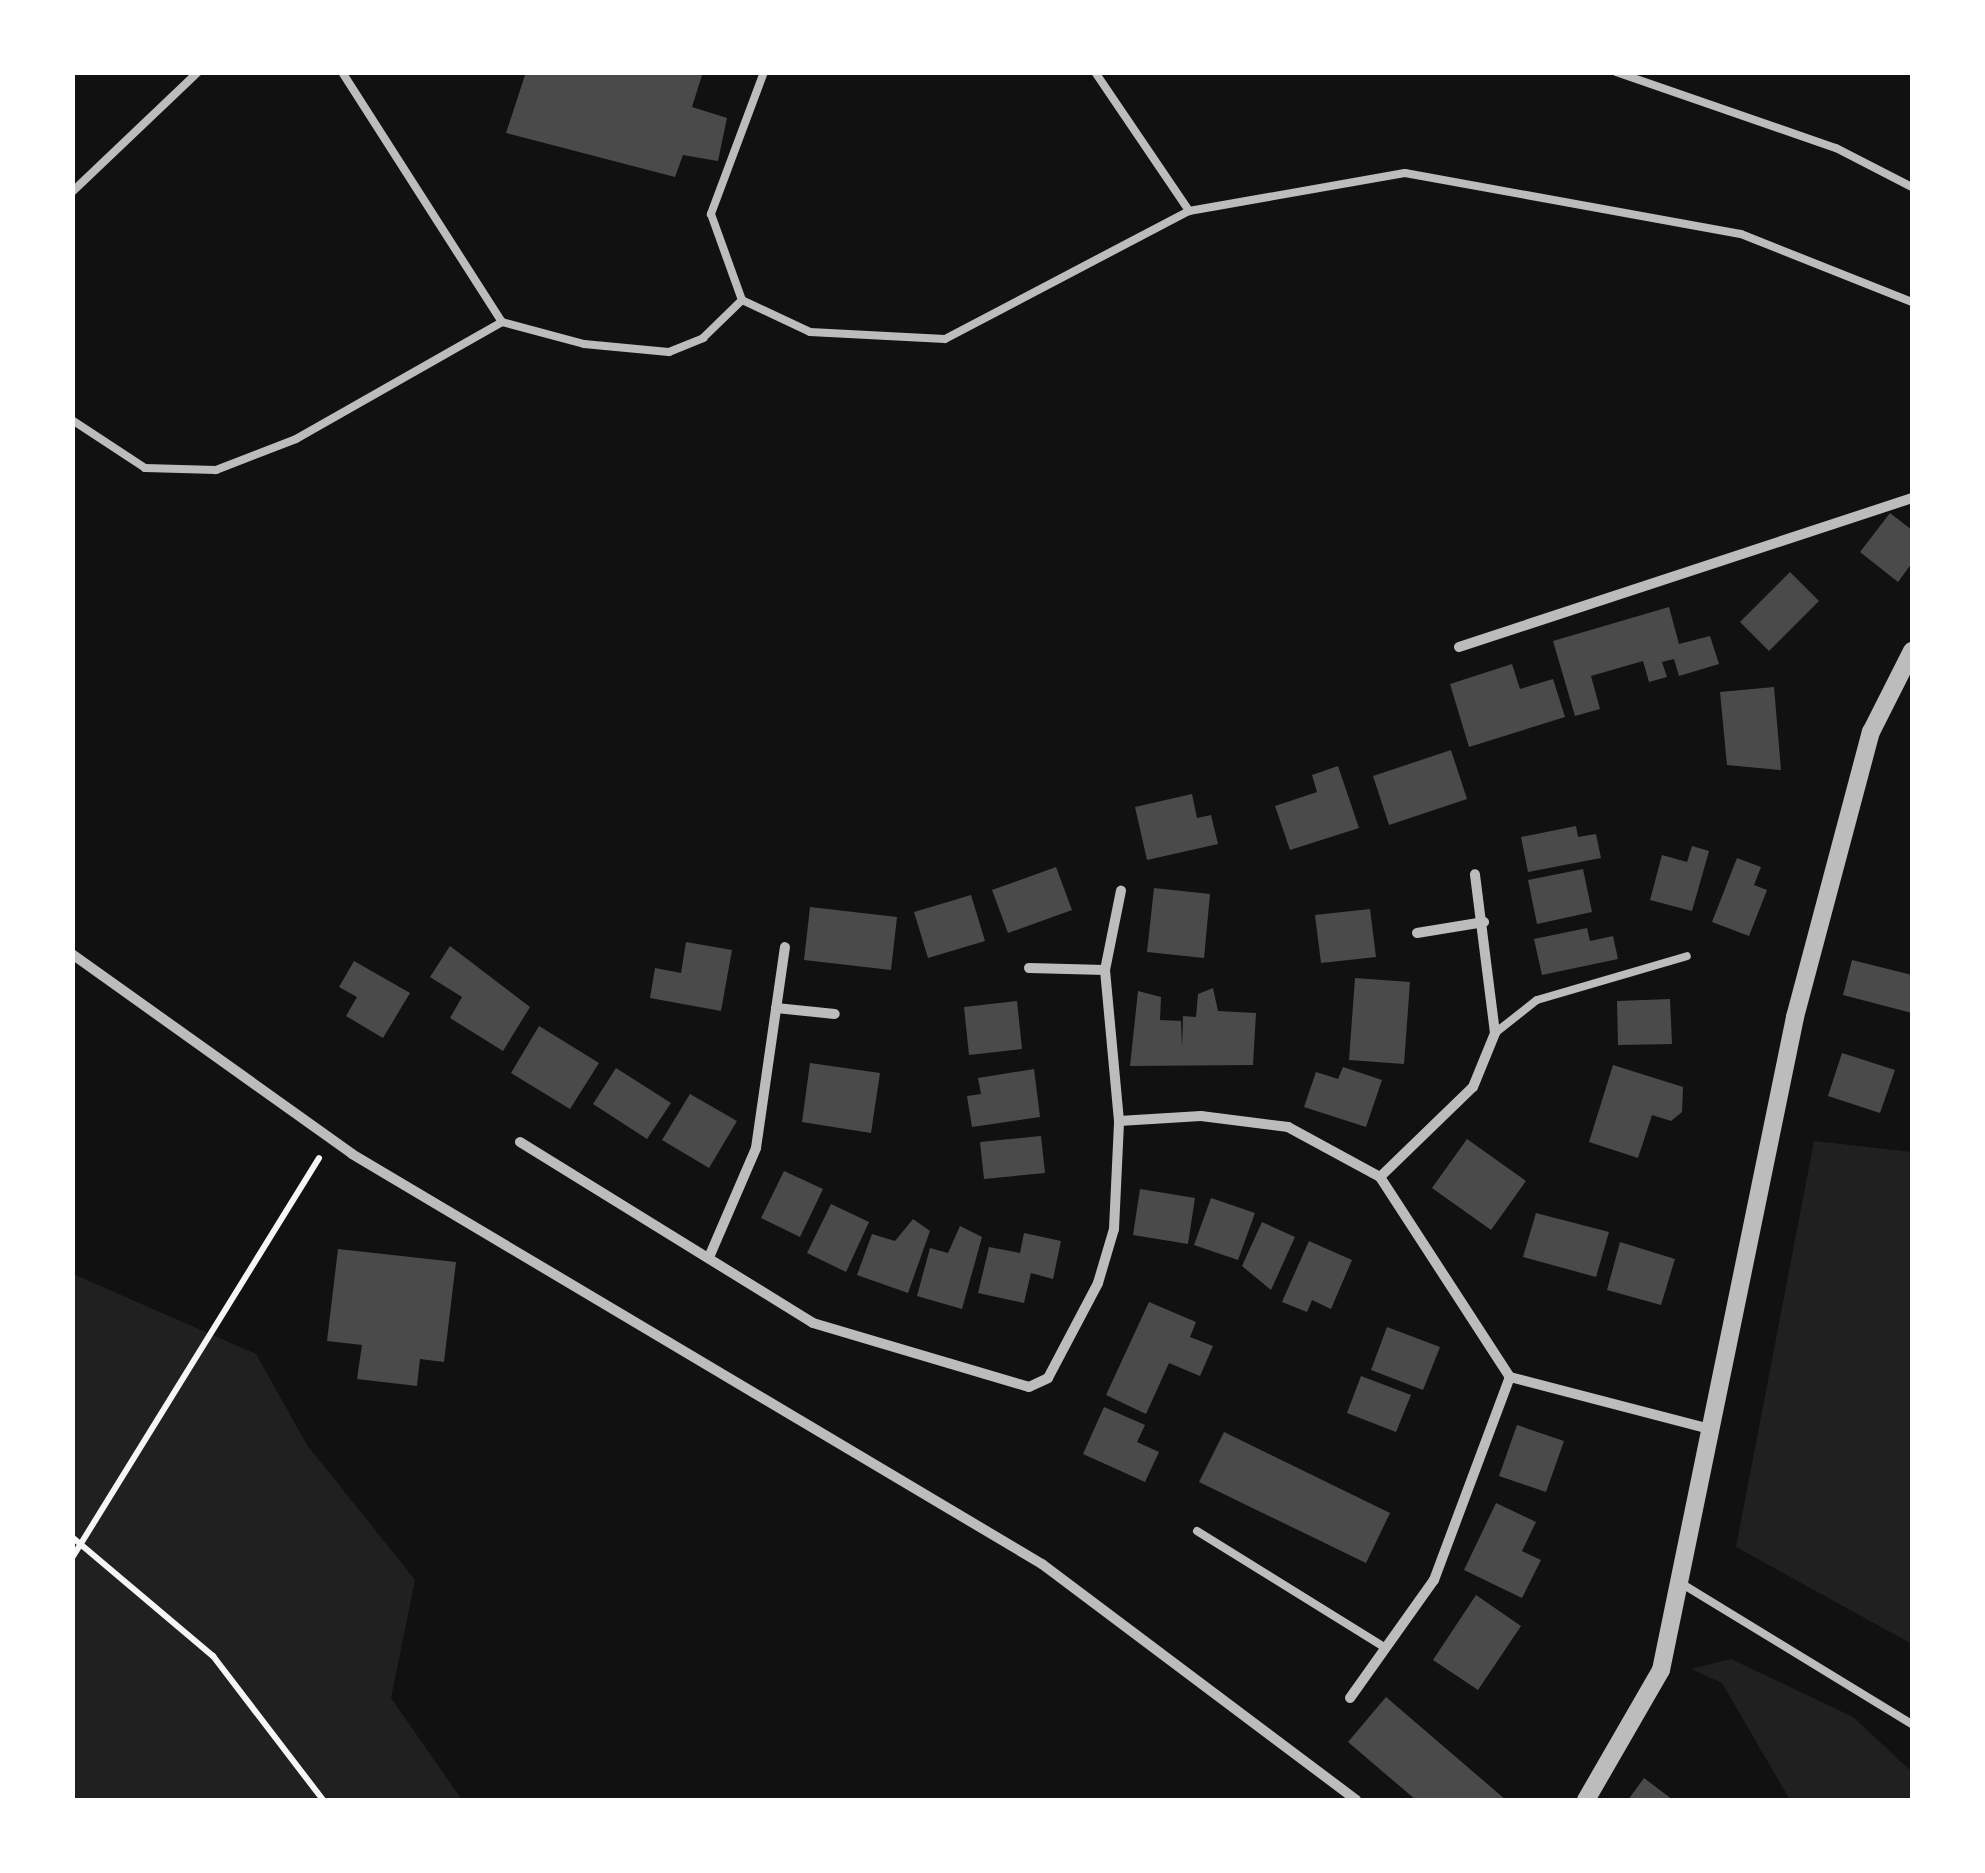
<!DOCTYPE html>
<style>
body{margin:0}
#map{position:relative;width:1985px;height:1873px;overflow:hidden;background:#111;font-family:Signika,sans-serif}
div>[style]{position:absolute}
.green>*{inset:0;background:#202020}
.building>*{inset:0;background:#4a4a4a}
.path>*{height:6px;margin:-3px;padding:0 3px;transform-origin:3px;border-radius:3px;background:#f5f5f5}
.service>*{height:8px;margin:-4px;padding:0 4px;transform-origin:4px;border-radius:4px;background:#bcbcbc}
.minor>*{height:10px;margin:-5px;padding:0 5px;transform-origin:5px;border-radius:5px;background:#bcbcbc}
.tertiary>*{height:18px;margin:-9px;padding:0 9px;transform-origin:9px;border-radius:9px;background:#bcbcbc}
span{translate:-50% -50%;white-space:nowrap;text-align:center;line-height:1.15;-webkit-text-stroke:10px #fff;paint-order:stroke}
.frame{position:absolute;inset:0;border:75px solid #fff;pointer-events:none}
</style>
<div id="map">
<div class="green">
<div style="clip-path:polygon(1814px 1141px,1912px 1152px,1912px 1644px,1736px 1547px)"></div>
<div style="clip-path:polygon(73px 1274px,256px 1354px,307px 1445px,415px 1580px,391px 1698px,462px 1800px,73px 1800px)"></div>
<div style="clip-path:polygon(1731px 1659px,1853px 1717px,1912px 1772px,1912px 1800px,1790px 1800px,1722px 1683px,1691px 1669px)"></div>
</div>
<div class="building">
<div style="clip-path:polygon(526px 72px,703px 72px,692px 107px,727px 118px,718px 161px,683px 155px,675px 177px,506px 133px)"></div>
<div style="clip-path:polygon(1890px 513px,1912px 530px,1912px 563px,1898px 582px,1860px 552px)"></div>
<div style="clip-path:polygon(1790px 572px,1819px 601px,1769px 651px,1740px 622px)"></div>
<div style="clip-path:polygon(1669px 607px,1679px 644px,1710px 636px,1719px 664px,1679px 676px,1674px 659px,1662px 662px,1667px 677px,1649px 682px,1643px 661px,1591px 676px,1600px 709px,1575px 716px,1553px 641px)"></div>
<div style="clip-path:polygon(1512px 664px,1520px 689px,1553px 679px,1565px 717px,1469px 747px,1450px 684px)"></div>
<div style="clip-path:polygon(1774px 687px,1781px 770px,1727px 765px,1720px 692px)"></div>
<div style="clip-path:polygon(1451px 750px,1467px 799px,1389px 825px,1373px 776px)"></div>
<div style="clip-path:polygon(1338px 766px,1359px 828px,1290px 850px,1275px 806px,1317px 792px,1312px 775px)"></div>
<div style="clip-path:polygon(1192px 794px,1197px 818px,1211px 815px,1218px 844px,1147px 860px,1135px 807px)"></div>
<div style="clip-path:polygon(1576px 826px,1578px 837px,1596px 834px,1601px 858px,1528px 872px,1521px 837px)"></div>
<div style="clip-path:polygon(1692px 846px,1709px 851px,1692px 911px,1650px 900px,1662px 855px,1687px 862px)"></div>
<div style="clip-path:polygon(1737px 858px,1761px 867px,1754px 885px,1767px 890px,1749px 936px,1712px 922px)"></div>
<div style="clip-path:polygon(1056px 867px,1072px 910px,1008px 933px,992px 890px)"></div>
<div style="clip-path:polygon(1583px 869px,1592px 912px,1537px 924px,1528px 880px)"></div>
<div style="clip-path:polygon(1154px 888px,1210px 894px,1204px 958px,1147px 952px)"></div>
<div style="clip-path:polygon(971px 895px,985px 941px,928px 958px,914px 912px)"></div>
<div style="clip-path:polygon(810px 907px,897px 917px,891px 970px,804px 960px)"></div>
<div style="clip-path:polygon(1370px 909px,1376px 957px,1321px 963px,1315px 915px)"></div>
<div style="clip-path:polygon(1587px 928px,1590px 941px,1613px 936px,1618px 959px,1542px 975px,1534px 939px)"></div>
<div style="clip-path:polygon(686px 942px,732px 950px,721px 1011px,650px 998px,655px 968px,681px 973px)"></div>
<div style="clip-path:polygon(450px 946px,530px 1007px,503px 1051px,450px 1018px,462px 997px,430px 977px)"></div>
<div style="clip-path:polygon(1852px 960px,1912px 975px,1912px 1013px,1843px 995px)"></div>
<div style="clip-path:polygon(354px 961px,410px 993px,383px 1038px,346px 1016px,357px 997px,339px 987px)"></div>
<div style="clip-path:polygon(1355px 978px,1410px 982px,1404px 1064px,1349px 1060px)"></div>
<div style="clip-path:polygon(1213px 988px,1218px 1011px,1256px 1013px,1253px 1065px,1130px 1066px,1138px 991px,1161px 997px,1160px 1020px,1181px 1021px,1182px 1048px,1183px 1016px,1196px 1017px,1198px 994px)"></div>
<div style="clip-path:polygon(1670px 999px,1672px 1044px,1618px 1045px,1617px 1001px)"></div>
<div style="clip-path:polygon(1017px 1001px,1022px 1049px,969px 1055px,964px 1007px)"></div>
<div style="clip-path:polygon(539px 1026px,599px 1063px,570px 1109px,511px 1073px)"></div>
<div style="clip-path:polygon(1842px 1053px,1895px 1070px,1880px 1113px,1828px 1096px)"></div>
<div style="clip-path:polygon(810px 1063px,880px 1073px,871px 1133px,802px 1122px)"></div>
<div style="clip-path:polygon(1613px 1065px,1683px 1087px,1682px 1112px,1671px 1121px,1652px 1115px,1638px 1158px,1589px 1142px)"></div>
<div style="clip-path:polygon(1343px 1067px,1382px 1080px,1366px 1127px,1304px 1107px,1316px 1072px,1338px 1079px)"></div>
<div style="clip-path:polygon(616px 1068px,671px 1103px,647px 1139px,593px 1104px)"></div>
<div style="clip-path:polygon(1034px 1069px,1040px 1117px,972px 1127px,967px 1096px,981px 1094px,978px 1078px)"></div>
<div style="clip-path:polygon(690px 1094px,737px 1121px,709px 1168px,662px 1140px)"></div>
<div style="clip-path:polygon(1041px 1136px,1045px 1173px,984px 1179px,980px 1142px)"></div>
<div style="clip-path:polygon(1467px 1139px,1526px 1181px,1491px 1230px,1432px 1188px)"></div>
<div style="clip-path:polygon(784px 1171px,823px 1189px,800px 1237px,761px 1218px)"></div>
<div style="clip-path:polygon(1140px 1189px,1195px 1198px,1188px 1244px,1133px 1235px)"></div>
<div style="clip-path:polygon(1211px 1198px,1255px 1213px,1238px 1260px,1194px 1245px)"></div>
<div style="clip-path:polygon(831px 1204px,869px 1222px,846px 1272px,807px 1253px)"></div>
<div style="clip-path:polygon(1536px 1213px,1609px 1232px,1596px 1277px,1523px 1257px)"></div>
<div style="clip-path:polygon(913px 1219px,930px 1231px,908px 1293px,857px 1275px,872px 1234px,895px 1241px)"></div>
<div style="clip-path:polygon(1262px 1222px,1295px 1237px,1271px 1290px,1242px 1266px)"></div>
<div style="clip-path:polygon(960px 1226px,982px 1237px,962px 1309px,917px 1296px,930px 1248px,948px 1253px)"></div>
<div style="clip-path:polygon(1024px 1233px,1061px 1241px,1053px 1279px,1031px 1273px,1024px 1303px,978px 1293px,989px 1247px,1020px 1253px)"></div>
<div style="clip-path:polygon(1309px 1241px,1352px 1260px,1331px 1309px,1312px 1300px,1307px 1312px,1282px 1302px)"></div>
<div style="clip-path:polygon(1620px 1242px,1675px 1259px,1661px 1305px,1607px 1290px)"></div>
<div style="clip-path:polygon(338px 1249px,456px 1262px,444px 1362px,420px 1359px,417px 1386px,357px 1379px,362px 1345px,327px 1341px)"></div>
<div style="clip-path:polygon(1149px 1302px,1196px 1322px,1190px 1337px,1213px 1346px,1200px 1376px,1169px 1363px,1146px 1414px,1106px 1395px)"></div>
<div style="clip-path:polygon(1387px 1327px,1440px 1347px,1423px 1390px,1371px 1370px)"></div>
<div style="clip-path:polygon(1361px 1376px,1411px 1395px,1396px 1432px,1347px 1413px)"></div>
<div style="clip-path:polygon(1104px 1407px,1145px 1425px,1137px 1442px,1159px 1452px,1145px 1482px,1083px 1454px)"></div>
<div style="clip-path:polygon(1517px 1425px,1564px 1441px,1546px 1492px,1499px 1476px)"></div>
<div style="clip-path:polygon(1224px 1432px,1390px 1513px,1366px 1563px,1199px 1482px)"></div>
<div style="clip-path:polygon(1496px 1503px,1536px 1522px,1522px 1551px,1541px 1560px,1522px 1598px,1464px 1570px)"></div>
<div style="clip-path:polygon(1476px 1595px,1521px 1626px,1478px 1690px,1433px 1660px)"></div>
<div style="clip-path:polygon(1386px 1697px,1506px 1800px,1416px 1800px,1348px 1742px)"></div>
<div style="clip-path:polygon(1644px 1778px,1673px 1800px,1628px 1800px)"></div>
</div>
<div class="path">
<div style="left:72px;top:1537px;width:185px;rotate:40.2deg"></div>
<div style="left:213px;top:1656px;width:181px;rotate:52.6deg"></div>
<div style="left:72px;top:1558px;width:470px;rotate:-58.3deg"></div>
</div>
<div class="service">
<div style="left:342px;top:72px;width:297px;rotate:57.4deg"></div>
<div style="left:502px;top:322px;width:85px;rotate:15deg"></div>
<div style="left:584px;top:344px;width:85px;rotate:5.4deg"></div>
<div style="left:669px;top:352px;width:37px;rotate:-22deg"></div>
<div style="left:703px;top:338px;width:54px;rotate:-44.3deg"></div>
<div style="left:764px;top:72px;width:152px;rotate:110.5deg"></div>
<div style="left:711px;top:214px;width:91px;rotate:70.2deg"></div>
<div style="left:742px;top:300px;width:75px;rotate:25.2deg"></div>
<div style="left:810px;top:332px;width:135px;rotate:3deg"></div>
<div style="left:945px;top:339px;width:276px;rotate:-27.7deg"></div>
<div style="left:1189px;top:211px;width:219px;rotate:-10deg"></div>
<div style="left:1405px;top:173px;width:341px;rotate:10.3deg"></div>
<div style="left:1741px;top:234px;width:184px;rotate:21.7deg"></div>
<div style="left:1095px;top:72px;width:168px;rotate:55.9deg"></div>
<div style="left:1616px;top:72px;width:233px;rotate:19.1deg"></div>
<div style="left:1836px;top:148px;width:85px;rotate:27.2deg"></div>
<div style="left:72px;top:192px;width:174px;rotate:-43.6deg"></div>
<div style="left:72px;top:420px;width:87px;rotate:33.3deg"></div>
<div style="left:145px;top:468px;width:71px;rotate:1.6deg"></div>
<div style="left:216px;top:470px;width:86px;rotate:-21.2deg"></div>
<div style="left:296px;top:439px;width:237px;rotate:-29.6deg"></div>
<div style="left:1495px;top:1033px;width:53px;rotate:-38.2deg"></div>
<div style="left:1537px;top:1000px;width:156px;rotate:-16.3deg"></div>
<div style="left:1197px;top:1531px;width:222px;rotate:31.8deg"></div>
<div style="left:1679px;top:1582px;width:273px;rotate:31.4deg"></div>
</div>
<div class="minor">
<div style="left:1459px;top:647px;width:477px;rotate:-18.2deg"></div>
<div style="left:1417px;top:933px;width:68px;rotate:-9.3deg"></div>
<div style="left:72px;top:954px;width:344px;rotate:35.5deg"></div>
<div style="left:352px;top:1154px;width:803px;rotate:30.72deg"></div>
<div style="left:1042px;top:1564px;width:393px;rotate:36.9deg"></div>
<div style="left:1029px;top:968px;width:76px;rotate:1.5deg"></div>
<div style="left:776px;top:1008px;width:59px;rotate:5.8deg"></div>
<div style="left:1119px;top:1121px;width:82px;rotate:-3.5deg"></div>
<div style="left:1201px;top:1116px;width:88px;rotate:7.2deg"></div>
<div style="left:1288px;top:1127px;width:105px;rotate:28.5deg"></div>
<div style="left:1380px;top:1177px;width:239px;rotate:57deg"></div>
<div style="left:1510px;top:1377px;width:207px;rotate:14.6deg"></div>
<div style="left:520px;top:1142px;width:344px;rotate:31.7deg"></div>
<div style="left:813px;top:1323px;width:225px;rotate:16.5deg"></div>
<div style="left:1029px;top:1387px;width:21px;rotate:-25deg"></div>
<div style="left:1048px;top:1378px;width:107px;rotate:-62.2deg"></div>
<div style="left:1098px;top:1283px;width:56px;rotate:-73.5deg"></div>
<div style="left:1114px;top:1229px;width:108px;rotate:-87.3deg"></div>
<div style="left:1119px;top:1121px;width:152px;rotate:-95.3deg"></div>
<div style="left:1105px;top:970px;width:81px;rotate:-78.6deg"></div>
<div style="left:1380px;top:1177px;width:129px;rotate:-44.1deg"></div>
<div style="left:1473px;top:1087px;width:58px;rotate:-67.8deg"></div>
<div style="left:1495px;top:1033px;width:160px;rotate:-97.2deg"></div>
<div style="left:710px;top:1255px;width:116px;rotate:-66.7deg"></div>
<div style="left:756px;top:1148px;width:203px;rotate:-81.8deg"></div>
<div style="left:1350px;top:1698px;width:145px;rotate:-54.6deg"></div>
<div style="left:1434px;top:1580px;width:217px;rotate:-69.5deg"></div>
</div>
<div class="tertiary">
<div style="left:1586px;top:1800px;width:150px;rotate:-60deg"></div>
<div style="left:1661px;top:1670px;width:667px;rotate:-78.4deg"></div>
<div style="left:1795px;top:1017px;width:295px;rotate:-75.1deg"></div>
<div style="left:1871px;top:732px;width:91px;rotate:-63.2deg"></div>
</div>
<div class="frame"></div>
</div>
